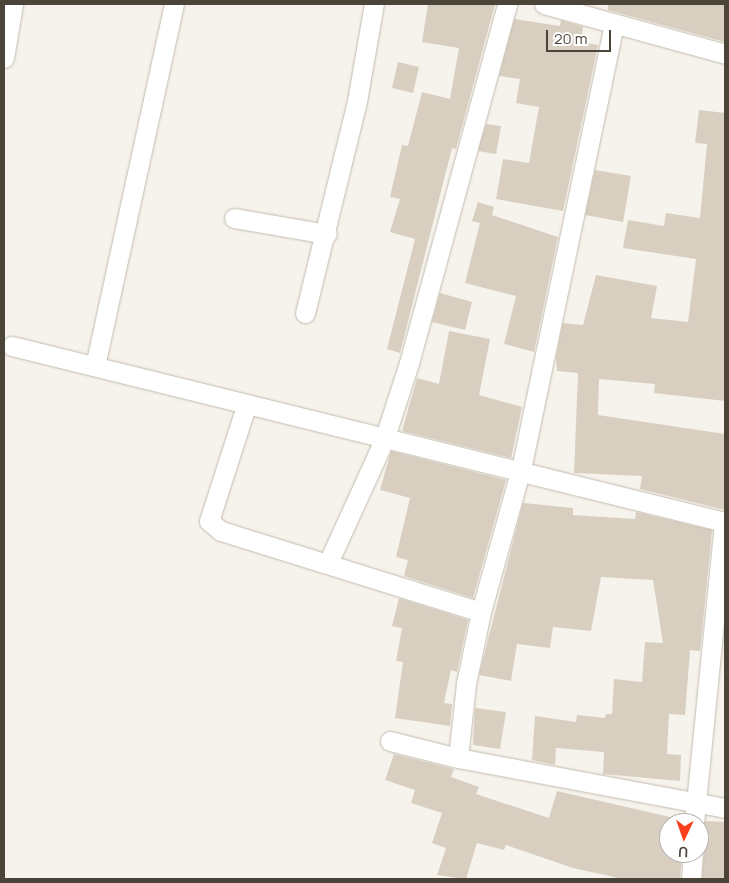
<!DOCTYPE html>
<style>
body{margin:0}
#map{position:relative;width:729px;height:883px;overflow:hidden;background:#f6f3ec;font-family:Manrope,sans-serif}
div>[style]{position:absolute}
.building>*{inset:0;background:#d8cfc1}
.roads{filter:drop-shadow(0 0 1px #c2bbae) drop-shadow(0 0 1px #c2bbae)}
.minor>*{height:19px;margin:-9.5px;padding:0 9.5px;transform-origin:9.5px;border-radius:9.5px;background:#fff}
span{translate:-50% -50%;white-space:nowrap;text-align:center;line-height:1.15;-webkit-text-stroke:5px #fff;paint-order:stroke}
.frame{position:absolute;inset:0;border:5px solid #4b4439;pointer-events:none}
.north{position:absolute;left:659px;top:813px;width:50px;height:50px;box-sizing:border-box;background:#fff;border:1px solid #b7b4b0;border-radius:50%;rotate:183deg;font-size:14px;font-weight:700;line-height:20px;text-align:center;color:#4b4439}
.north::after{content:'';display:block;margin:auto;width:18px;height:22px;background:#fc3f1d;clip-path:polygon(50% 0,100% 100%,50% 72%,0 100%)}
.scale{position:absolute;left:546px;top:30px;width:65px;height:22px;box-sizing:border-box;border:2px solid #4b4439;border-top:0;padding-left:6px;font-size:15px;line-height:18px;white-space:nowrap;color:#4b4439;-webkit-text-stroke:4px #fff;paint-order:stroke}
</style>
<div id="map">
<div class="building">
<div style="clip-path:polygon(428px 4px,495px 4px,456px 149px,452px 148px,400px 353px,387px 349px,415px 239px,390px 232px,400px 199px,390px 197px,402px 145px,408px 146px,422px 92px,450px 99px,459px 48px,422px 42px)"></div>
<div style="clip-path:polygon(608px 4px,725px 4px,725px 42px,608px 10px)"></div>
<div style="clip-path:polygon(514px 19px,560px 26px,561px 20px,583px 27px,581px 42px,598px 45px,563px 211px,496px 199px,503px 159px,529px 163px,539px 107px,516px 103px,520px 79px,499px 76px)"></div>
<div style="clip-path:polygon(398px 62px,419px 67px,413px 93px,392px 88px)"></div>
<div style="clip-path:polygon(699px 110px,725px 113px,725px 401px,654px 393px,655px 384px,599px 379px,598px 415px,725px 434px,725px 510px,640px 489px,642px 476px,574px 473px,578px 373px,557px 371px,556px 357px,563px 323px,583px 325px,596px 275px,657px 286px,651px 318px,688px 322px,696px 259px,623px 248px,628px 220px,664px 226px,666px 213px,700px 218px,707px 144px,695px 143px)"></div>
<div style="clip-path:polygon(486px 124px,501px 126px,496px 154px,478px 151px)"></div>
<div style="clip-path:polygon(595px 170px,631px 176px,623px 222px,585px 215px)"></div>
<div style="clip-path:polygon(478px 202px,494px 207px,492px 215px,558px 237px,534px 352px,504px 344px,516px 296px,465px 283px,480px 223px,472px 221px)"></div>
<div style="clip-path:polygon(440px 293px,472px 302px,465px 330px,432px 322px)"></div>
<div style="clip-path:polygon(449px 331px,490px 339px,479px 395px,522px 407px,511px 458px,402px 431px,417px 378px,439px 384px)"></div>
<div style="clip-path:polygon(391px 451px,506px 480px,473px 598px,404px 576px,408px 560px,396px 557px,410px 498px,380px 490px)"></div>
<div style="clip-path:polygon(523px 503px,573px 508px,573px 515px,635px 519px,636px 512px,712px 530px,700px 651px,690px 650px,685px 715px,669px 714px,667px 754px,681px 755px,680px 781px,603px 774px,604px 752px,556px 748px,555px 765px,532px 760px,535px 716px,576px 722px,577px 715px,605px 718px,606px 714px,612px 714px,614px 679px,642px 682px,645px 642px,663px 643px,653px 580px,601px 577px,591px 631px,553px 627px,550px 648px,517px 644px,511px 681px,479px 675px)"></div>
<div style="clip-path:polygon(399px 598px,468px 620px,457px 672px,451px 670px,444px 703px,452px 704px,450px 726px,395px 718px,403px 662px,396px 661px,402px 628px,392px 626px)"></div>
<div style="clip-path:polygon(475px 708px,506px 712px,500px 749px,473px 745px)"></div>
<div style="clip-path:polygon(394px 754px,454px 769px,451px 777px,479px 787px,476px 794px,549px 818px,557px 791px,683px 820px,669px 823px,669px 853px,682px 853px,680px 879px,623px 879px,573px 868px,506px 845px,504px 850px,477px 843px,466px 879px,437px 875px,446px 848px,432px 843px,442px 813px,411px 803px,415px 790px,385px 780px)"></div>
<div style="clip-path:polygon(705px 821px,725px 822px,725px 879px,702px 879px,704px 853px,699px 833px)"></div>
</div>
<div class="roads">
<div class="minor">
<div style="left:544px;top:4px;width:188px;rotate:15.4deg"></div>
<div style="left:614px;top:24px;width:458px;rotate:101.8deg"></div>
<div style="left:520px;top:472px;width:145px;rotate:105.6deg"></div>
<div style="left:481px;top:612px;width:74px;rotate:101.8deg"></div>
<div style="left:466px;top:684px;width:74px;rotate:96.2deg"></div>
<div style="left:458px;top:758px;width:272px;rotate:10.6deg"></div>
<div style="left:4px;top:58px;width:55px;rotate:-80.5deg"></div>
<div style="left:234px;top:218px;width:94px;rotate:9.8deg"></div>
<div style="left:305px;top:313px;width:218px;rotate:-76.2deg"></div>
<div style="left:357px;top:101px;width:98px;rotate:-80.1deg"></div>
<div style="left:12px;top:346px;width:734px;rotate:13.87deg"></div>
<div style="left:95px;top:366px;width:371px;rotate:-77.7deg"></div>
<div style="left:246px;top:406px;width:121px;rotate:107.8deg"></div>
<div style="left:209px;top:521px;width:16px;rotate:40deg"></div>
<div style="left:221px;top:531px;width:272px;rotate:17.3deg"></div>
<div style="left:328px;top:563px;width:135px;rotate:-65.5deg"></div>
<div style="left:384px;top:440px;width:81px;rotate:-72deg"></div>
<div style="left:409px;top:363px;width:372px;rotate:-74.7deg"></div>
<div style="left:390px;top:741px;width:70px;rotate:14deg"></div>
<div style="left:694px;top:823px;width:302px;rotate:-84.3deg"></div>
<div style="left:691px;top:879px;width:26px;rotate:-86deg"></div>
</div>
</div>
<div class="frame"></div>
<div class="north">U</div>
<div class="scale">20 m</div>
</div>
